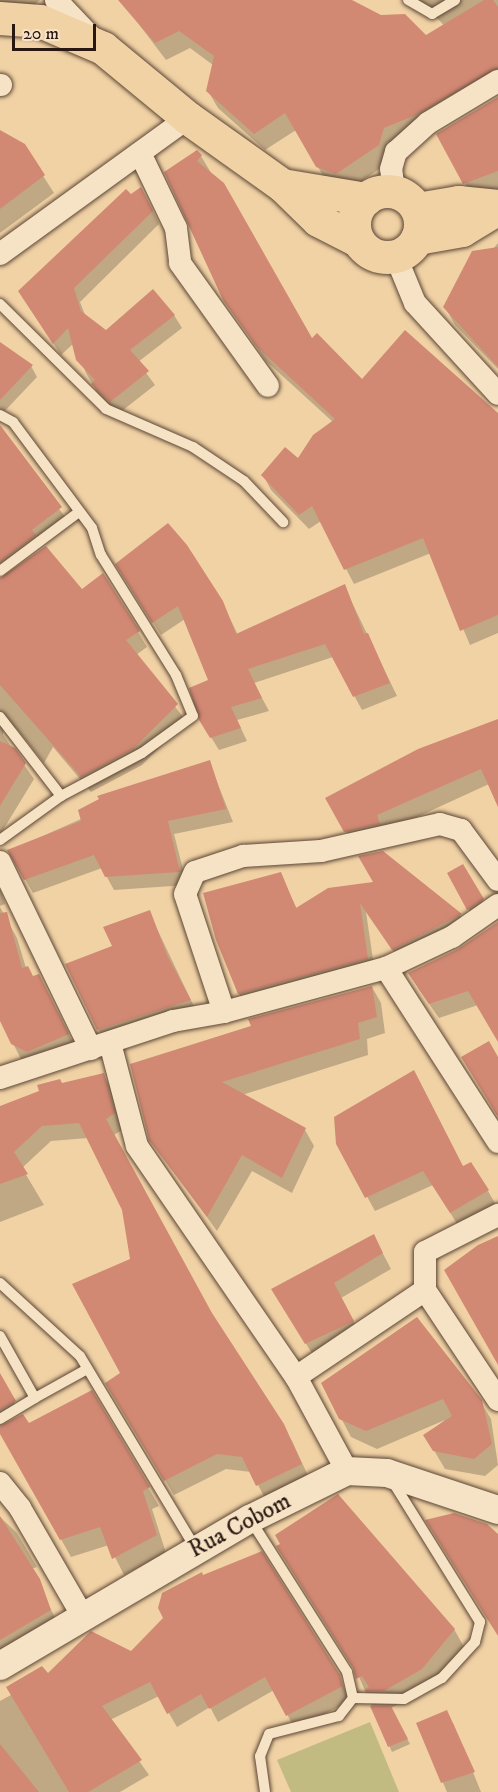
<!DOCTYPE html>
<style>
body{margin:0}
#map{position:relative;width:498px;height:1792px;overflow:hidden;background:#f1d2a5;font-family:"IM FELL DW Pica",serif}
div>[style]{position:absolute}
.green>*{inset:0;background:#c1ba81}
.shadow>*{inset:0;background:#0003}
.building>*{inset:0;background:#d28974}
.roads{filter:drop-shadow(0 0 2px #5b4636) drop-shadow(0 0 2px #5b4636)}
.service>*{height:10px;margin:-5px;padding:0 5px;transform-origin:5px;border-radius:5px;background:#f6e2c4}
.minor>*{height:22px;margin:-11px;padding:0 11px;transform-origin:11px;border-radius:11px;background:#f6e2c4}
.tertiary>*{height:28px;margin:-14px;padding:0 14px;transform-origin:14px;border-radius:14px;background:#f6e2c4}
.primary>*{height:33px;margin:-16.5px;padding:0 16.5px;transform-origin:16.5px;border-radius:16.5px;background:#f1d2a5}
.primary>.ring{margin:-16.5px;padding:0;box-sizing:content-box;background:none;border:33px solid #f1d2a5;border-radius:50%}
span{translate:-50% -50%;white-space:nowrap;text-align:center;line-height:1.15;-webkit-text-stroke:4.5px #f6e2c4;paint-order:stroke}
.street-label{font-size:24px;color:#291711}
.scale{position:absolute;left:12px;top:24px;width:84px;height:27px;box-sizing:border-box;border:3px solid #291711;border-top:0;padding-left:8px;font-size:18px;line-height:21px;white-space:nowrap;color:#291711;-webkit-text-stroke:4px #f6e2c4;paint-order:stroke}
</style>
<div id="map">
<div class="green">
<div style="clip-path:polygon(370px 1722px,399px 1792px,291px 1792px,277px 1760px)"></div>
</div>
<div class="shadow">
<div style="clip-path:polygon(0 0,40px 0,27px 11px,0 6px)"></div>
<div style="clip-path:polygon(137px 0,349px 0,479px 68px,440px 21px,415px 0,498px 0,498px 88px,347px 191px,328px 184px,296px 130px,265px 150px,218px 108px,208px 91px,213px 65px,190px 48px,166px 60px,128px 10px)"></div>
<div style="clip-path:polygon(498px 98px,498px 193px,475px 201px,465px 183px)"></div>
<div style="clip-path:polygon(0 133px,24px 146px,54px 193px,0 233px)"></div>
<div style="clip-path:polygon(201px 156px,311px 341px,362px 381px,498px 424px,498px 633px,470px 645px,431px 553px,354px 584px,321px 521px,309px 529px,271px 490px,263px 475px,299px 460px,333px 422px,266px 361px,224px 299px,166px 172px)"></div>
<div style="clip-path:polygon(130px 196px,148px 201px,159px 224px,80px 302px,85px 315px,106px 332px,174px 315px,182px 328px,138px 362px,155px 385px,118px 414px,100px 397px,86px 373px,74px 343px,61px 355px,28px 304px)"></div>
<div style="clip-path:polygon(498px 243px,498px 369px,455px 325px,445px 307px)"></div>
<div style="clip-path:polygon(0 344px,31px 366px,37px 377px,0 416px)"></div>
<div style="clip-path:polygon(0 434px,70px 523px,0 574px)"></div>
<div style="clip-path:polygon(125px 577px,222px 602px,238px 635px,344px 586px,397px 696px,362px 710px,333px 657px,254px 683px,269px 711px,237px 720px,247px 741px,219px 750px,209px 734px,210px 681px,185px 619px,161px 635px)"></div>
<div style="clip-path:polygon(82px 591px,138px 632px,147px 647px,136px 655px,186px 721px,142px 765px,91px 792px,53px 747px,44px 763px,16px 728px,4px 726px,3px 735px,34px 779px,0 835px,0 613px)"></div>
<div style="clip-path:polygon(498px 721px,498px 807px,489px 784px,354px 846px,327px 798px)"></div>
<div style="clip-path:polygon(209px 762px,233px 822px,174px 834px,187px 885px,114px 890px,102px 868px,33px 893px,9px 851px)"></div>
<div style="clip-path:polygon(382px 852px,460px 915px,468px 929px,402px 963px,366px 912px,375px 973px,247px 1008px,239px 994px,280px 874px,297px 909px,376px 884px)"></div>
<div style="clip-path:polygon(449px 874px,482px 899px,491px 914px,477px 924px)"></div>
<div style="clip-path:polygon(0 888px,5px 904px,0 906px)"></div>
<div style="clip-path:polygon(0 907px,17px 938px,26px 968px,34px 978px,39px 976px,76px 1049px,36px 1066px,21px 1059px,0 1018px)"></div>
<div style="clip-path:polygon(149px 912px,198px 1015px,107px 1044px,98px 1029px,114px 947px)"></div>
<div style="clip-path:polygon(498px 926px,498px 1036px,478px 1005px,439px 1018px,418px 988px)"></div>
<div style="clip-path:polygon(372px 987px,381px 1003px,385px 1033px,367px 1039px,368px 1055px,242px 1095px,305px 1130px,314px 1146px,292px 1193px,252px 1171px,217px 1231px,151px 1140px,131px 1065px)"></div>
<div style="clip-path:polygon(103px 1074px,112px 1090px,122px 1130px,114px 1135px,214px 1319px,292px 1441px,310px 1480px,266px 1500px,251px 1472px,226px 1469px,174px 1495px,107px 1383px,122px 1374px,132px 1260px,124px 1210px,88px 1138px,51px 1141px,22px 1168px,44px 1205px,0 1222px,0 1107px)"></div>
<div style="clip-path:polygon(338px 1144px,463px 1168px,488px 1191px,496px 1205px,459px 1227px,433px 1185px,375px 1211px)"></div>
<div style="clip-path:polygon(381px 1250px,391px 1269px,341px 1298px,361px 1336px,315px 1358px,281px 1304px)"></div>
<div style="clip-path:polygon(0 1380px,20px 1412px,0 1426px,28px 1425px,91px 1392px,159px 1506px,152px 1509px,166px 1553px,124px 1575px,109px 1545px,71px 1557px,0 1431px)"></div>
<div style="clip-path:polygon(323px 1384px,480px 1401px,491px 1419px,498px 1465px,485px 1476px,445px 1469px,425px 1435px,445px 1420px,377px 1449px,351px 1437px)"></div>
<div style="clip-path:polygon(0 1517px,17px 1533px,37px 1567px,31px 1569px,60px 1628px,0 1663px)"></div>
<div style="clip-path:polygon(454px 1629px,464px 1647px,432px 1686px,391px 1708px,410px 1744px,392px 1752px,356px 1670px)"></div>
<div style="clip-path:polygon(131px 1653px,339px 1676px,350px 1701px,295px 1729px,274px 1690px,218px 1722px,210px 1707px,177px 1727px,159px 1696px,110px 1720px,149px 1775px,120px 1792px,0 1792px,0 1701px,47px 1675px)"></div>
<div style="clip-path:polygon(453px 1723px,481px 1792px,447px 1792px,418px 1724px)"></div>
</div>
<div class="building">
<div style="clip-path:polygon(118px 0,352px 0,381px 15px,405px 14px,426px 35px,484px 0,493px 0,498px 7px,498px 68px,416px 115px,384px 128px,379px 145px,336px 174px,316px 167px,285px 113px,254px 134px,206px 91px,214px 56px,179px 31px,155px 43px)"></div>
<div style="clip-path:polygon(498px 97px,498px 171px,463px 184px,436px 134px)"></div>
<div style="clip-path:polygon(0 130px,25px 144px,45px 175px,0 209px)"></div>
<div style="clip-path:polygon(197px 150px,202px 155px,197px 161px,224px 183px,312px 338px,317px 333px,362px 379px,405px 330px,498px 413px,498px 615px,460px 631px,423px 538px,344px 570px,312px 506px,299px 515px,261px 475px,285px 447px,298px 458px,313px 435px,335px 419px,256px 346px,223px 300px,164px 172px)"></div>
<div style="clip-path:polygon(141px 187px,153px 211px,74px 288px,81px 311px,106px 330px,153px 289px,175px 315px,130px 350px,149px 371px,110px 402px,91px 384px,95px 380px,76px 360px,68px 328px,53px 344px,18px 291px,126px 189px,131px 194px)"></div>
<div style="clip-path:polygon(498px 247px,498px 367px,443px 307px,472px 251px)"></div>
<div style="clip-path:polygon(0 342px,33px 365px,0 400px)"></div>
<div style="clip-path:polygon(0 425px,62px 507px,32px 530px,36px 535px,0 562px)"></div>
<div style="clip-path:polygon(168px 523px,187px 545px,223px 601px,236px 634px,345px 584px,364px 634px,368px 633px,390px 683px,353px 697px,325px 644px,248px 669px,262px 698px,231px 707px,241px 728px,210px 738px,199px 720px,189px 688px,208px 680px,178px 606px,152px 623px,115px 564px)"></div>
<div style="clip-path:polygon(46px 546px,82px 589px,103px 573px,140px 631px,126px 640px,178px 704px,133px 749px,81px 777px,0 685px,0 578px)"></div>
<div style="clip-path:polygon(498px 719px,498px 807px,481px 769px,377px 815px,380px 824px,344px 832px,325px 798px,418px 749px)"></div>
<div style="clip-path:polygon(0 741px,15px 748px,26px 763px,0 806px)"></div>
<div style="clip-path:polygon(210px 760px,226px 809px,168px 821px,180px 872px,105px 877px,94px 855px,24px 880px,7px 850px,81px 821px,78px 810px,99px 799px,97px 796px)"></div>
<div style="clip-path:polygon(383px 851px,462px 914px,392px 950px,360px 903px,368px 959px,238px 994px,216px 940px,203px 893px,281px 872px,296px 908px,328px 888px,373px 882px,358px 856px)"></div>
<div style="clip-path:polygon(463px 864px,484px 899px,467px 910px,447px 873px)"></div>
<div style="clip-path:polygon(150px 910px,167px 955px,191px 1000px,97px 1030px,65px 964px,112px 946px,103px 927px)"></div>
<div style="clip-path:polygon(7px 912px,22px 968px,28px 966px,33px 976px,39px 974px,69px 1034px,27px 1052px,11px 1044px,0 1021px,0 913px)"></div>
<div style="clip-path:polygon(498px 922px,498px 1042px,468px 991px,429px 1004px,408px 973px,458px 949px)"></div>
<div style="clip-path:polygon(372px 986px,377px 1017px,358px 1023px,360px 1039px,222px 1082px,306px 1128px,282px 1178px,242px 1155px,207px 1217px,149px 1140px,130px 1064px,251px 1026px,248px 1019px)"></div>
<div style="clip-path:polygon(489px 1041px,498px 1057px,498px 1117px,461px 1057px)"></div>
<div style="clip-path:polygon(414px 1070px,463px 1166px,471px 1162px,489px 1190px,450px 1213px,423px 1171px,365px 1198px,336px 1144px,334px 1117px)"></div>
<div style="clip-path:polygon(104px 1073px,115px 1113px,106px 1119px,212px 1313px,284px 1424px,302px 1464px,256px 1486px,242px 1457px,217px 1454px,164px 1481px,105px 1383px,120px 1373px,72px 1284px,130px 1259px,122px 1210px,79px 1123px,42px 1126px,14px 1152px,28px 1174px,0 1184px,0 1106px,39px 1091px,37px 1085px,60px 1079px,62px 1083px)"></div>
<div style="clip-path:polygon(374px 1234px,383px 1253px,334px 1283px,354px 1321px,305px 1344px,271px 1289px)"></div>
<div style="clip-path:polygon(498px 1236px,498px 1365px,444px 1270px,478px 1245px)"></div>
<div style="clip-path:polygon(417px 1317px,482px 1400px,492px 1444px,474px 1459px,433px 1451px,423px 1435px,452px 1416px,443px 1399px,366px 1431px,339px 1419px,321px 1383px)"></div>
<div style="clip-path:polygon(0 1373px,16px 1401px,0 1410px)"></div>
<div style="clip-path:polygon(92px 1390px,150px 1487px,143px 1491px,157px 1535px,112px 1559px,100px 1527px,60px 1540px,0 1434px,0 1426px,23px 1414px,29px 1423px)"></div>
<div style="clip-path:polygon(338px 1494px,455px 1629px,422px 1669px,384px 1691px,364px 1691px,369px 1687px,362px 1676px,356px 1679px,353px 1668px,276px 1546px,280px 1544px,275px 1535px)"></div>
<div style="clip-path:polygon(454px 1513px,487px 1524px,498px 1534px,498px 1636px,425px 1520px)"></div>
<div style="clip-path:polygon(0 1516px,40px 1579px,51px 1610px,0 1640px)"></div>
<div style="clip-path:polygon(262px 1551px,340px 1675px,343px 1686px,286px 1716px,265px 1677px,209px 1709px,201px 1694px,167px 1714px,150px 1682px,102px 1706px,142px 1760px,88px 1792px,69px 1792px,6px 1687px,42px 1666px,48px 1673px,91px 1631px,131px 1651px,163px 1618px,158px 1608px,162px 1593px,202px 1572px,203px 1575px)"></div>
<div style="clip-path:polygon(370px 1706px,391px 1706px,408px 1739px,388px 1747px)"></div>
<div style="clip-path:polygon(447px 1710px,475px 1772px,441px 1783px,416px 1723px)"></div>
<div style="clip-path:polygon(0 1744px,39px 1792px,0 1792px)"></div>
</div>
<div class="roads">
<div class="service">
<div style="left:408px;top:0;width:28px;rotate:30deg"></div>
<div style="left:432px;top:14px;width:27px;rotate:-31deg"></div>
<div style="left:0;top:304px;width:149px;rotate:44.7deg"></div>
<div style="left:106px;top:409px;width:95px;rotate:23.6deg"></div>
<div style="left:193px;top:447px;width:61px;rotate:33.7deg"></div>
<div style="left:244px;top:481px;width:57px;rotate:46.4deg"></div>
<div style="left:0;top:415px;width:15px;rotate:28deg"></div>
<div style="left:13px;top:422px;width:132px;rotate:53.3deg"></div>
<div style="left:92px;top:528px;width:28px;rotate:72deg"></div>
<div style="left:101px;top:555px;width:142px;rotate:58deg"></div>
<div style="left:176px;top:675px;width:44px;rotate:67.5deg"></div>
<div style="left:193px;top:716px;width:63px;rotate:144deg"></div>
<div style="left:142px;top:753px;width:92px;rotate:152deg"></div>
<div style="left:61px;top:796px;width:75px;rotate:144.2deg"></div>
<div style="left:0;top:571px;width:99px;rotate:-36.8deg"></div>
<div style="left:0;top:717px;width:100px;rotate:52.3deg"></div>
<div style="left:0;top:1283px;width:108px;rotate:42.4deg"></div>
<div style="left:80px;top:1356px;width:225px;rotate:59deg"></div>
<div style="left:0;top:1336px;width:71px;rotate:60.6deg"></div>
<div style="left:35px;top:1398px;width:60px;rotate:-29.1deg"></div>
<div style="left:0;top:1419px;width:41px;rotate:-31deg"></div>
<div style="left:250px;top:1519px;width:181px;rotate:57.6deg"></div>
<div style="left:347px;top:1672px;width:27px;rotate:77deg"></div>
<div style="left:353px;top:1698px;width:23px;rotate:128deg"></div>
<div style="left:339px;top:1716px;width:72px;rotate:165.6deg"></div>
<div style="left:269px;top:1734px;width:24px;rotate:112deg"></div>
<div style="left:260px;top:1756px;width:36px;rotate:82deg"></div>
<div style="left:353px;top:1698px;width:51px;rotate:1.1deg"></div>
<div style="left:404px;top:1699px;width:43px;rotate:-28.9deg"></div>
<div style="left:442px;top:1678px;width:49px;rotate:-47.5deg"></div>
<div style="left:475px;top:1642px;width:21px;rotate:-76deg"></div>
<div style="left:480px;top:1622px;width:165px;rotate:-121.9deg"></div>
</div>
<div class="minor">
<div style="left:56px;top:0;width:52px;rotate:46.5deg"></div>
<div style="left:0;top:85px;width:1px"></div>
<div style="left:140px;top:153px;width:83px;rotate:64.4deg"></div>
<div style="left:176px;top:228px;width:35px;rotate:83deg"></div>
<div style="left:180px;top:263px;width:151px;rotate:54.4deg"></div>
<div style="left:394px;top:192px;width:23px;rotate:-97deg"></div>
<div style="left:391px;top:169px;width:18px;rotate:-74deg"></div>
<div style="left:396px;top:152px;width:43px;rotate:-42.2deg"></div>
<div style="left:428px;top:123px;width:82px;rotate:-31deg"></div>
<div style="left:0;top:254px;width:232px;rotate:-35.9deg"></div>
<div style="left:396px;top:257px;width:50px;rotate:67.6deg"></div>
<div style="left:415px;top:303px;width:123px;rotate:47.6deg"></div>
<div style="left:0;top:862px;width:208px;rotate:64.1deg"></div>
<div style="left:386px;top:968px;width:207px;rotate:57.2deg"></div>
<div style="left:224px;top:1012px;width:124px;rotate:-108.3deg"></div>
<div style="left:185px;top:894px;width:24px;rotate:-66deg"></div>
<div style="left:195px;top:872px;width:51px;rotate:-18.4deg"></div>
<div style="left:243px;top:856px;width:78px;rotate:-3.7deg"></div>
<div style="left:321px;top:851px;width:122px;rotate:-12.8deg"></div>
<div style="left:440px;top:824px;width:22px;rotate:16deg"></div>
<div style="left:461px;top:830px;width:62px;rotate:53.5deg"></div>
<div style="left:110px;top:1043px;width:106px;rotate:75.3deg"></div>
<div style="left:137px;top:1146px;width:280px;rotate:55.5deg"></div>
<div style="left:296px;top:1377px;width:107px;rotate:61.5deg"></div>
<div style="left:0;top:1078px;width:182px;rotate:-18.2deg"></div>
<div style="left:173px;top:1021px;width:52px;rotate:-10deg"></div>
<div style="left:224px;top:1012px;width:168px;rotate:-15.2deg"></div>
<div style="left:386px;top:968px;width:73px;rotate:-25.2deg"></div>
<div style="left:452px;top:937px;width:56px;rotate:-34.8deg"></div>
<div style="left:425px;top:1290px;width:132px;rotate:56.4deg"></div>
<div style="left:296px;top:1377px;width:156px;rotate:-34deg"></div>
<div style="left:425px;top:1290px;width:38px;rotate:-90deg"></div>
<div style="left:425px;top:1252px;width:82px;rotate:-26.9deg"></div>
<div style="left:0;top:1483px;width:32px;rotate:51deg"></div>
<div style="left:20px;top:1508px;width:124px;rotate:59.9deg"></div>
</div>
<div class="tertiary">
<div style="left:0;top:1666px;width:290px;rotate:-30.5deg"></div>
<div style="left:250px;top:1519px;width:108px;rotate:-26.3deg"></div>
<div style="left:347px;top:1471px;width:40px;rotate:2.9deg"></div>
<div style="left:387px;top:1473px;width:117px;rotate:18.4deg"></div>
</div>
<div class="primary">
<div style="left:0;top:18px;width:40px;rotate:4.3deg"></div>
<div style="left:40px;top:21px;width:69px;rotate:23.2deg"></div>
<div style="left:103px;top:48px;width:110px;rotate:39.5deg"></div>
<div style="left:188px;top:118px;width:115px;rotate:35.5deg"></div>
<div style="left:282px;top:185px;width:50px;rotate:44.2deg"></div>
<div style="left:318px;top:220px;width:44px;rotate:27.1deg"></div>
<div style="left:282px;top:185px;width:85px;rotate:9.5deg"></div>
<div class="ring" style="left:354px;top:191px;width:33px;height:33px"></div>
<div style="left:417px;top:209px;width:42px;rotate:-9.7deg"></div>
<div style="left:458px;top:202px;width:40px;rotate:5.7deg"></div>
<div style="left:417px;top:238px;width:46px;rotate:-10.1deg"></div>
<div style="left:462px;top:230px;width:42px;rotate:-31.4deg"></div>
</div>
</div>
<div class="street-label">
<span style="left:240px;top:1526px;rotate:-28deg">Rua Cobom</span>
</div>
<div class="scale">20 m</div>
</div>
